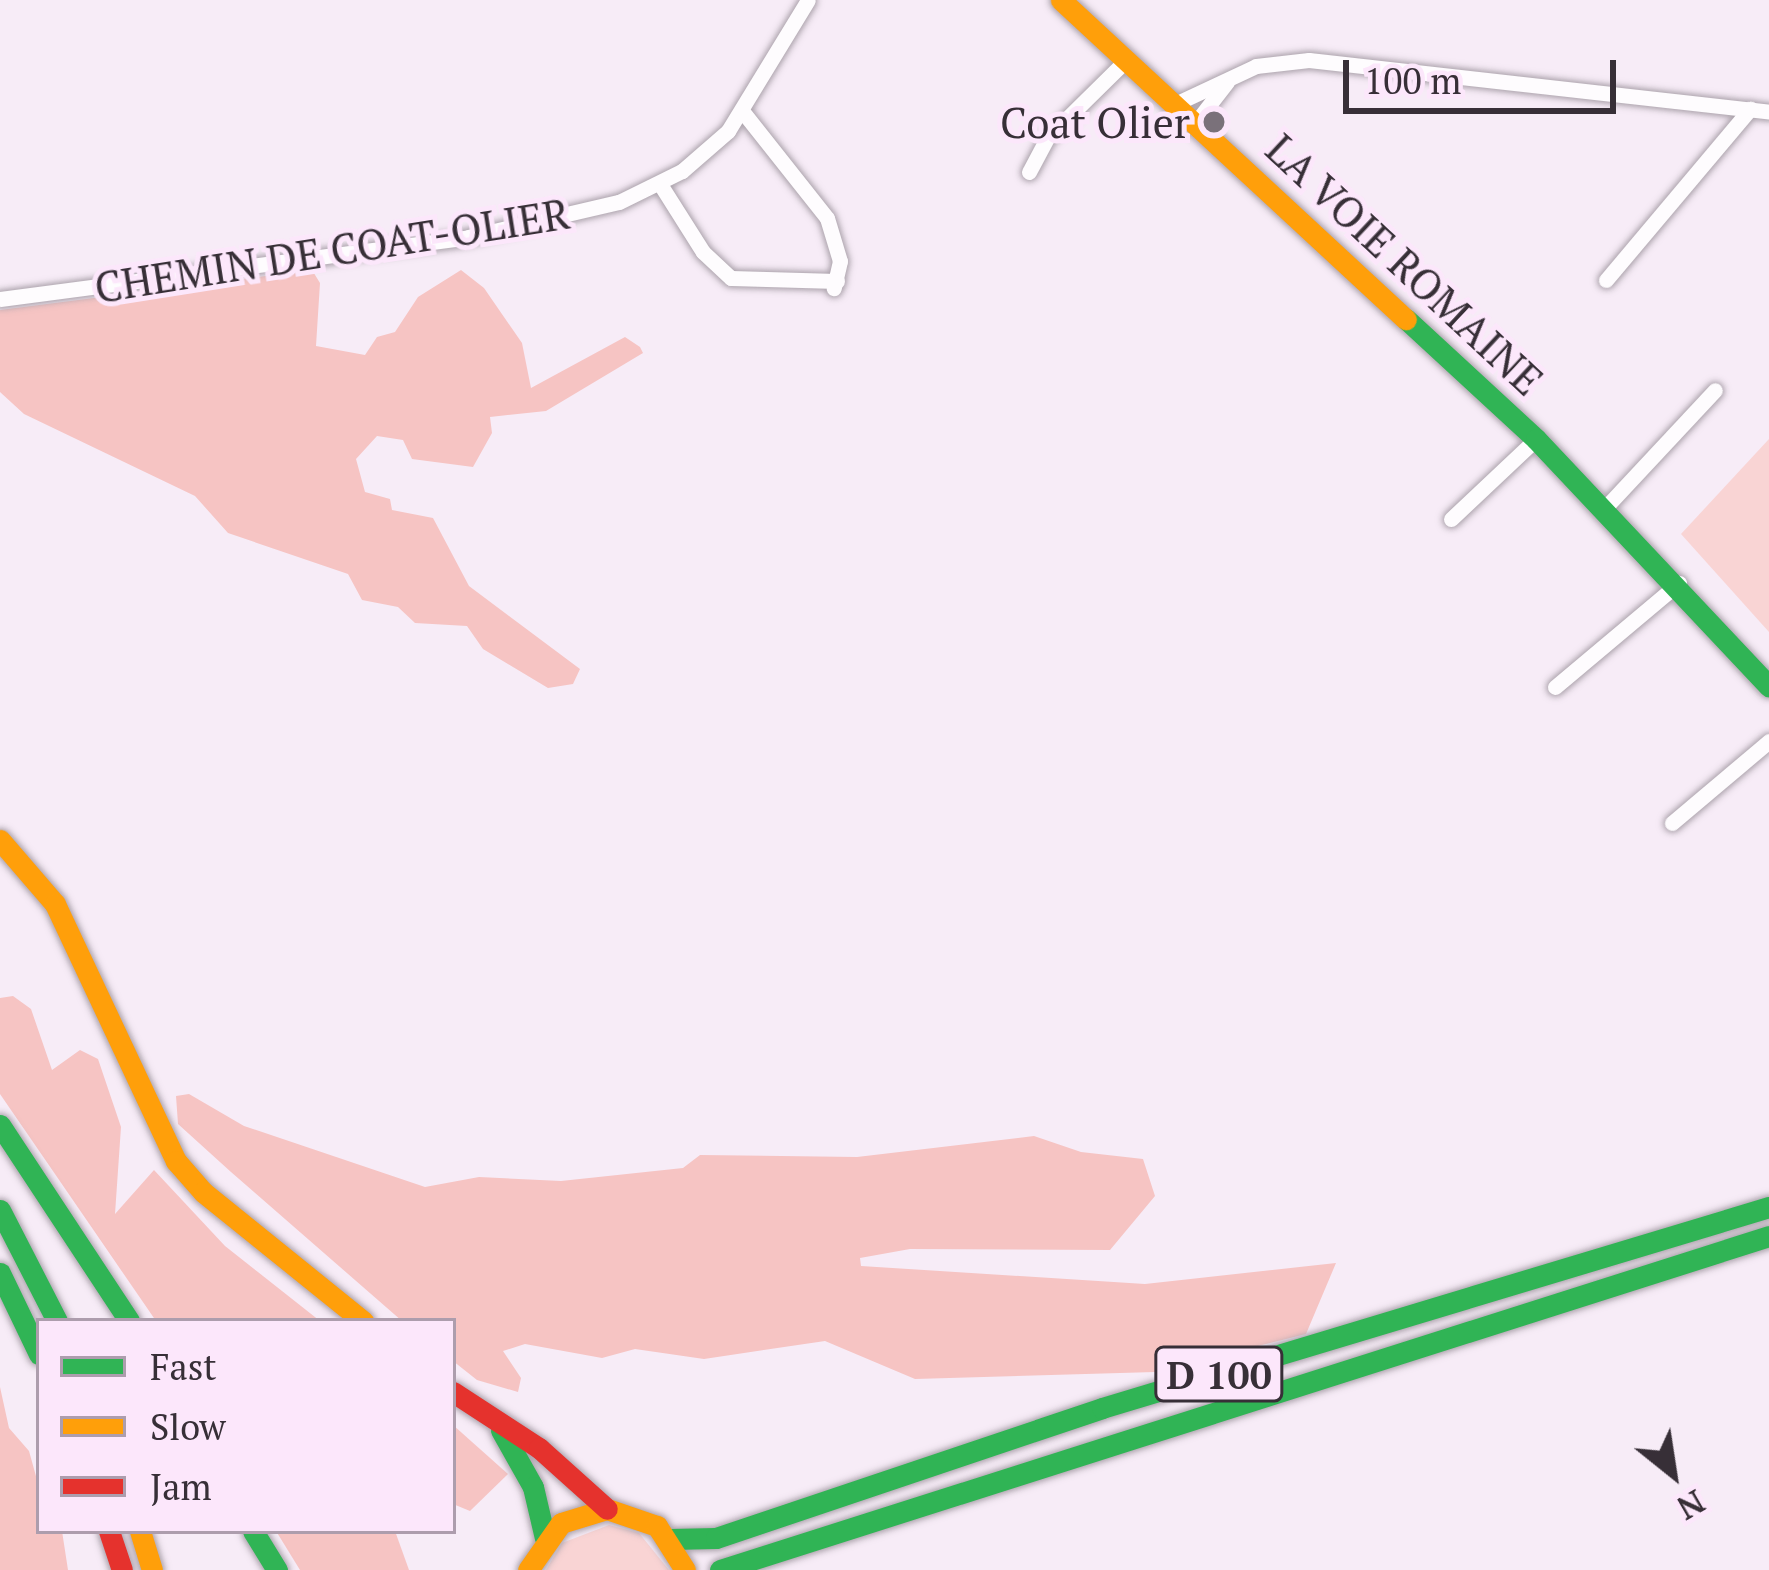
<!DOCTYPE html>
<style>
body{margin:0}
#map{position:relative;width:1769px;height:1570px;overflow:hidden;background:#f7ecf7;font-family:"PT Serif",serif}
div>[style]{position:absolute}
.green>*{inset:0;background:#f9d4d4}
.forest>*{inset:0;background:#f6c4c3}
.roads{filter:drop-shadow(0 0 3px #aca3ac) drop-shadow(0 0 3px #aca3ac)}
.street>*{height:15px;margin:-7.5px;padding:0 7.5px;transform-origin:7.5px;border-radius:7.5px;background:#fefcfe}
.fast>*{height:21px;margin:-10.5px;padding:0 10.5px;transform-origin:10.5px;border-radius:10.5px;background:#30b455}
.slow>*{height:21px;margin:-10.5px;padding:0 10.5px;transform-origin:10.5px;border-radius:10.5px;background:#ff9f0a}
.jam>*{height:21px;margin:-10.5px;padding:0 10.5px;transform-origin:10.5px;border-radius:10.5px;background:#e5322d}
.dots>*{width:33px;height:33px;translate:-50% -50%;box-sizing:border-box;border:6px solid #fce7fb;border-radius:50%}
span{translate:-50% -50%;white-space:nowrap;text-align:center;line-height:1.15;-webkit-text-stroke:10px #fce7fb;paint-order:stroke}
.shield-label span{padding:3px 9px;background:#fce7fb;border:3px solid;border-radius:9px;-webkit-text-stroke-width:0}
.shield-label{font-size:39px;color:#372f37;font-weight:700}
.poi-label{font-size:42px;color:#372f37}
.right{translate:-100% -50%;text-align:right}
.street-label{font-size:42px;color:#372f37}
.legend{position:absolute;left:36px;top:1318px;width:420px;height:216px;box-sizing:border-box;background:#fce7fb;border:3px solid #ad9dad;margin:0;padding:15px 21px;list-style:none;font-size:36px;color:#372f37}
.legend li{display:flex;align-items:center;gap:24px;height:60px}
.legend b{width:60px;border:3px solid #ad9dad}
.north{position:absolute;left:1613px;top:1414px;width:120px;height:120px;-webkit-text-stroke:9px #fce7fb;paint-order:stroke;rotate:150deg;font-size:33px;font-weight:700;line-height:48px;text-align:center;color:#372f37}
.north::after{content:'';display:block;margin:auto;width:42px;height:54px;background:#372f37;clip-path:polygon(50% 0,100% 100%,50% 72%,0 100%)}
.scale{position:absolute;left:1343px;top:60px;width:273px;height:54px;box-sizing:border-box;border:6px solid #372f37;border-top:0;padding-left:15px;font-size:36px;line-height:42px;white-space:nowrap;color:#372f37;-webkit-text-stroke:9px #fce7fb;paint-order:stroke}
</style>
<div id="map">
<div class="green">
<div style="clip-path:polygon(1769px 439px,1769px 632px,1681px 534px)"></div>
<div style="clip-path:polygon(609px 1525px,639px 1533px,669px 1570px,546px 1570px,562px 1543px)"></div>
</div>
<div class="forest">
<div style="clip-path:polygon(312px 270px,320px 283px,316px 346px,365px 355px,377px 337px,395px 332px,418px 297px,461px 270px,484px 288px,522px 343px,531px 388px,625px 337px,640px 347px,643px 353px,546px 411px,490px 417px,492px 433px,473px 467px,412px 459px,403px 440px,377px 436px,356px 459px,365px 492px,390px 499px,392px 510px,433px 518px,469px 586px,580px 669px,573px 684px,548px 688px,483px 649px,467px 626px,415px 623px,398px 607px,362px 600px,348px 574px,228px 533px,195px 496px,24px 414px,0 392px,0 310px)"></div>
<div style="clip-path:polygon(13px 996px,31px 1009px,52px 1070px,80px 1050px,98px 1059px,121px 1127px,115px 1214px,154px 1170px,225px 1246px,320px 1321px,156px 1321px,0 1094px,0 998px)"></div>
<div style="clip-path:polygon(189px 1094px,244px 1126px,425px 1187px,479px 1177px,561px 1181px,683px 1168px,700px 1155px,857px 1157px,1034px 1136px,1081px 1152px,1143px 1159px,1155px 1196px,1110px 1250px,910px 1249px,860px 1258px,861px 1266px,1145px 1284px,1336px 1263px,1306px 1334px,1155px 1372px,915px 1379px,825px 1341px,704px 1359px,635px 1349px,602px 1358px,525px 1344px,503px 1351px,521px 1378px,518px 1392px,477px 1380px,453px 1361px,453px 1321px,402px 1321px,231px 1172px,178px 1124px,176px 1096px)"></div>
<div style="clip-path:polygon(0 1387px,9px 1428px,29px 1451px,39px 1487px,39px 1531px,62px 1531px,68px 1570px,0 1570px)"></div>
<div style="clip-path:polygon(453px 1425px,508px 1474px,470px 1511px,453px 1504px)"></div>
<div style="clip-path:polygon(276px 1531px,395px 1531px,409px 1570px,300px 1570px)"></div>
</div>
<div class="roads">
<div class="street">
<div style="left:1175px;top:104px;width:89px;rotate:-25.1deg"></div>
<div style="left:1256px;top:66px;width:53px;rotate:-6.5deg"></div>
<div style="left:1309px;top:60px;width:463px;rotate:6.4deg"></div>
<div style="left:743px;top:112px;width:135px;rotate:51.6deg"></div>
<div style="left:827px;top:218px;width:45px;rotate:73.2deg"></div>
<div style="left:840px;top:261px;width:28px;rotate:103deg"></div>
<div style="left:1196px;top:122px;width:51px;rotate:-52.2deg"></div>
<div style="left:1029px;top:172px;width:38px;rotate:-62deg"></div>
<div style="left:1047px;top:138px;width:111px;rotate:-44.6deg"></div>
<div style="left:660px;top:184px;width:80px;rotate:57.7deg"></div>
<div style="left:703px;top:252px;width:38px;rotate:43deg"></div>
<div style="left:731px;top:278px;width:106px;rotate:1.6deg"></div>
<div style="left:1606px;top:280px;width:224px;rotate:-49.9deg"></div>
<div style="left:0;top:299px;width:472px;rotate:-7.5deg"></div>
<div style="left:468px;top:237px;width:155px;rotate:-13.1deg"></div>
<div style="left:619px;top:202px;width:70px;rotate:-26.2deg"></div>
<div style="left:682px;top:171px;width:61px;rotate:-41deg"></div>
<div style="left:728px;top:131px;width:153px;rotate:-58.6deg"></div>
<div style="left:1605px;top:508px;width:161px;rotate:-47deg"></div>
<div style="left:1451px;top:519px;width:117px;rotate:-43.3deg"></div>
<div style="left:1555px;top:687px;width:162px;rotate:-40deg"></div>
<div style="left:1672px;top:823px;width:127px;rotate:-40.2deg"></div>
</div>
<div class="fast">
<div style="left:1406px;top:319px;width:177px;rotate:42.7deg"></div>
<div style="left:1536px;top:439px;width:340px;rotate:46.7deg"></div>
<div style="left:0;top:1125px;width:235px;rotate:56.6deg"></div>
<div style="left:0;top:1210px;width:125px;rotate:62.8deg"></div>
<div style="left:0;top:1273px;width:90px;rotate:64.3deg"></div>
<div style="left:501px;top:1430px;width:65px;rotate:60.7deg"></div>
<div style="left:533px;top:1487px;width:52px;rotate:76.8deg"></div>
<div style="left:253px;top:1531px;width:46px;rotate:58.4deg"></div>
<div style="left:670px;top:1539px;width:46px;rotate:-1.2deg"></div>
<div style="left:716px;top:1538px;width:407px;rotate:-18.6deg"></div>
<div style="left:1102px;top:1408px;width:697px;rotate:-16.77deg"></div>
<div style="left:720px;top:1570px;width:1101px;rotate:-17.66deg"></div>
</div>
<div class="slow">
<div style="left:1061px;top:0;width:470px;rotate:42.8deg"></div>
<div style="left:0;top:840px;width:84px;rotate:49.3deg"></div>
<div style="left:55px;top:904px;width:284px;rotate:64.8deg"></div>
<div style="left:176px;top:1161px;width:41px;rotate:48.9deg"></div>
<div style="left:203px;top:1192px;width:206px;rotate:38.9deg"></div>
<div style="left:140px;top:1531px;width:41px;rotate:72.9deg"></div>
<div style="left:528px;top:1570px;width:57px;rotate:-54.9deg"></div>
<div style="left:561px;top:1523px;width:48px;rotate:-16.9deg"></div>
<div style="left:607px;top:1509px;width:53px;rotate:18.8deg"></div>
<div style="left:657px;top:1526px;width:52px;rotate:57.5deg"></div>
</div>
<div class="jam">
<div style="left:453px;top:1392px;width:103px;rotate:33.1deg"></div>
<div style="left:539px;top:1448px;width:91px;rotate:41.9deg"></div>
<div style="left:109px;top:1531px;width:41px;rotate:71.6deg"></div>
</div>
</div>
<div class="dots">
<div style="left:1214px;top:122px;background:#7a717a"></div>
</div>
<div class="shield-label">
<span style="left:1219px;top:1374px">D 100</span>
</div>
<div class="poi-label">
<span class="right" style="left:1190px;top:122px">Coat Olier</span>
</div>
<div class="street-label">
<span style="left:332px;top:250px;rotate:-9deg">CHEMIN DE COAT-OLIER</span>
<span style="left:1405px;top:264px;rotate:43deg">LA VOIE ROMAINE</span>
</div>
<ul class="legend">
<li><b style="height:15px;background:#30b455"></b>Fast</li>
<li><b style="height:15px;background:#ff9f0a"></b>Slow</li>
<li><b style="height:15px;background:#e5322d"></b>Jam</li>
</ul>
<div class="north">N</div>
<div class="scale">100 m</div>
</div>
